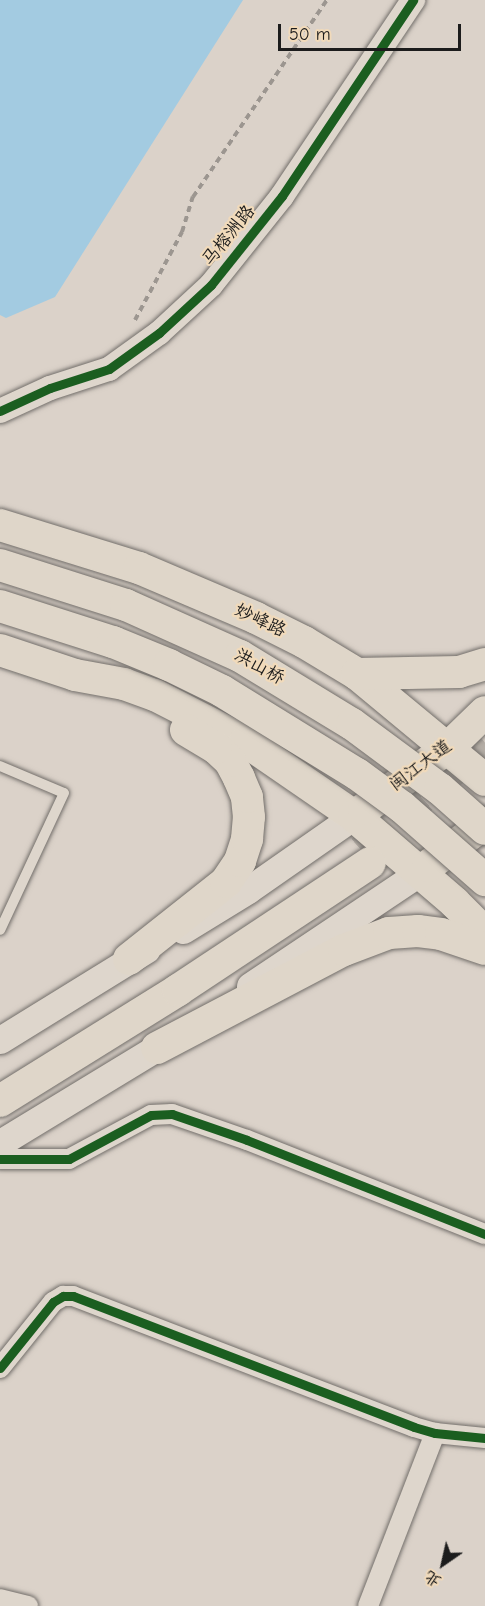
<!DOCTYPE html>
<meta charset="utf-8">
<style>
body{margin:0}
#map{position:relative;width:485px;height:1606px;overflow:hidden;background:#dbd2c9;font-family:"Comic Neue","LXGW WenKai TC",sans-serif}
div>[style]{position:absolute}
.water>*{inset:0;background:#a3cbe1}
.primary-tunnel>*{height:32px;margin-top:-16px;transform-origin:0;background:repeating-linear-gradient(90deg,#b5aea6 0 32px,transparent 0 48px)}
.path>*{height:4px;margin-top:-2px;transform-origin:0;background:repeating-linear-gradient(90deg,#9c9690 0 6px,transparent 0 10.5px)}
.roads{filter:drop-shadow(0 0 2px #726e6a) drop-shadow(0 0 2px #726e6a)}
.service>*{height:10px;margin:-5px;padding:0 5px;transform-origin:5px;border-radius:5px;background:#ded6cc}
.minor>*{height:20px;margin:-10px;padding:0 10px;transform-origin:10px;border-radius:10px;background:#ded6cc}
.tertiary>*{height:24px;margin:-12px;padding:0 12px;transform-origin:12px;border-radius:12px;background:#ded6cc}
.secondary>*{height:27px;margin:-13.5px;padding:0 13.5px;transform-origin:13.5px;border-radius:13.5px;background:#ded6cc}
.primary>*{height:32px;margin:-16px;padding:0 16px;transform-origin:16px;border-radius:16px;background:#dfd6c9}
.bridges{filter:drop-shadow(0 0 2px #726e6a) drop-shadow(0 0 2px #726e6a)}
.primary-bridge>*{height:32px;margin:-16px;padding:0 16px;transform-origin:16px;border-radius:16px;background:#dfd6c9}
.cycleway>*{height:9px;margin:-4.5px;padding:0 4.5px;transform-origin:4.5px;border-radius:4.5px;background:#1b5e20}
span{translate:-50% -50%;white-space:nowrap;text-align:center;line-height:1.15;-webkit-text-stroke:4.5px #f1daba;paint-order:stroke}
.street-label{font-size:18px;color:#1c1c1c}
.north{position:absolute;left:413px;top:1534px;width:60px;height:60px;-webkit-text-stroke:4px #f1daba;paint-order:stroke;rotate:214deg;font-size:16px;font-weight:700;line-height:24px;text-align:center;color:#1c1c1c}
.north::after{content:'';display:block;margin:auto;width:21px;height:27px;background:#1c1c1c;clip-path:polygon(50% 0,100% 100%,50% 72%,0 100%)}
.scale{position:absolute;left:278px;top:24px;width:183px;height:27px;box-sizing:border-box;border:3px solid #1c1c1c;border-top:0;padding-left:8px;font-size:18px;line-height:21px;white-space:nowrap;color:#1c1c1c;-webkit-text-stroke:4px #f1daba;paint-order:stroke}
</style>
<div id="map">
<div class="water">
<div style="clip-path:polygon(0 0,243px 0,55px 297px,6px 318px,0 315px)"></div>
</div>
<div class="primary-tunnel">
<div style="left:362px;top:851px;width:164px;rotate:-41.5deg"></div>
</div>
<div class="path">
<div style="left:135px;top:320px;width:100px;rotate:-61.9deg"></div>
<div style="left:182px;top:232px;width:37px;rotate:-73deg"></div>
<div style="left:193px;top:197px;width:238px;rotate:-55.8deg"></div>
</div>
<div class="roads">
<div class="service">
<div style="left:0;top:766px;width:69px;rotate:22.9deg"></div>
<div style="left:64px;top:793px;width:151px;rotate:115deg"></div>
</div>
<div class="minor">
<div style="left:0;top:1159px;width:69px"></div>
<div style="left:69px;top:1159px;width:93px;rotate:-28.2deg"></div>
<div style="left:151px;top:1115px;width:21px;rotate:-3deg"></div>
<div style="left:172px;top:1114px;width:79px;rotate:19.1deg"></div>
<div style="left:247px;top:1140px;width:256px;rotate:21.6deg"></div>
<div style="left:0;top:1368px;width:85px;rotate:-51.2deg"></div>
<div style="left:53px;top:1302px;width:12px;rotate:-31deg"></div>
<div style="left:63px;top:1296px;width:10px"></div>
<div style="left:73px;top:1296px;width:365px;rotate:21deg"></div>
<div style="left:414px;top:1427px;width:22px;rotate:16deg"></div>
<div style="left:435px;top:1433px;width:50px;rotate:5.7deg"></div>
<div style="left:0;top:1599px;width:29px;rotate:14deg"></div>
<div style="left:368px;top:1606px;width:186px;rotate:-68.8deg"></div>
</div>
<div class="tertiary">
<div style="left:0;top:411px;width:55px;rotate:-24.7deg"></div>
<div style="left:50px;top:388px;width:62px;rotate:-17.9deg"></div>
<div style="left:109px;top:369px;width:62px;rotate:-35.8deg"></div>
<div style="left:159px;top:333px;width:71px;rotate:-42.7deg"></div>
<div style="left:211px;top:285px;width:114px;rotate:-51.4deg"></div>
<div style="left:282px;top:196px;width:236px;rotate:-56.2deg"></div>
</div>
<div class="secondary">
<div style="left:183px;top:930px;width:76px;rotate:-31.6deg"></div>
<div style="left:248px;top:890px;width:129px;rotate:-34.9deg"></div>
<div style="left:250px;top:986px;width:205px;rotate:-33.8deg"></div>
<div style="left:0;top:1040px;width:172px;rotate:-31.7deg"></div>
<div style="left:0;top:1143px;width:206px;rotate:-31.3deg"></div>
</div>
<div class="primary">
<div style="left:0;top:525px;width:145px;rotate:17.2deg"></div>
<div style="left:139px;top:568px;width:127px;rotate:23.1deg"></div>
<div style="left:256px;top:618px;width:54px;rotate:26.6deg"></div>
<div style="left:304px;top:642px;width:62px;rotate:31.1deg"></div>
<div style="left:357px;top:674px;width:166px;rotate:39.6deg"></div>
<div style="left:0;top:650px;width:79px;rotate:18.4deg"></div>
<div style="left:75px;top:675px;width:50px;rotate:10.4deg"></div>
<div style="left:124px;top:684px;width:33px;rotate:20deg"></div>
<div style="left:155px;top:695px;width:101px;rotate:27.1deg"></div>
<div style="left:245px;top:741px;width:132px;rotate:34.5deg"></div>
<div style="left:354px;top:816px;width:133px;rotate:40.7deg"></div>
<div style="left:455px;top:903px;width:42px;rotate:45deg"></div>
<div style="left:357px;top:674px;width:102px;rotate:-1.1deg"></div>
<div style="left:459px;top:672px;width:27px;rotate:-17deg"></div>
<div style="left:364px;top:809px;width:105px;rotate:-36.1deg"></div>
<div style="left:449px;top:747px;width:50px;rotate:-44.2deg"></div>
<div style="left:428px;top:866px;width:71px;rotate:-37deg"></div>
<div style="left:129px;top:959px;width:124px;rotate:-38.4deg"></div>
<div style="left:226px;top:882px;width:25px;rotate:-56deg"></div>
<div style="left:240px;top:861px;width:23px;rotate:-72deg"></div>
<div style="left:247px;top:839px;width:22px;rotate:-85deg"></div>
<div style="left:249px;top:817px;width:20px;rotate:-96deg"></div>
<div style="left:247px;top:797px;width:21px;rotate:-113deg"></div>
<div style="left:239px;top:778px;width:19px;rotate:-118deg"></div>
<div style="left:230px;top:761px;width:19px;rotate:-137deg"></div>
<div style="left:216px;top:748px;width:35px;rotate:-149deg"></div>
<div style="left:157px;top:1048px;width:211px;rotate:-27.7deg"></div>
<div style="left:344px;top:950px;width:48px;rotate:-20.7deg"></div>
<div style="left:389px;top:933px;width:29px;rotate:-4deg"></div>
<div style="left:418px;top:931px;width:23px;rotate:7deg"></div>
<div style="left:441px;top:934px;width:46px;rotate:18.8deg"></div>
<div style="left:0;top:1101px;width:210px;rotate:-31.9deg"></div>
<div style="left:178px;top:990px;width:230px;rotate:-33.5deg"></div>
</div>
</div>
<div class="bridges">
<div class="primary-bridge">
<div style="left:0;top:565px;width:132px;rotate:17.6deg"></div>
<div style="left:126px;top:605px;width:125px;rotate:24.1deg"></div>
<div style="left:240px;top:656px;width:131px;rotate:31.3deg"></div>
<div style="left:352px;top:724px;width:109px;rotate:36.5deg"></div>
<div style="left:440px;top:789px;width:60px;rotate:41.6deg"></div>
<div style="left:0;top:606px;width:119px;rotate:17.7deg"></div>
<div style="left:113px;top:642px;width:61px;rotate:22.3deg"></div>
<div style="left:169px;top:665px;width:59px;rotate:26.1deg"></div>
<div style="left:222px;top:691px;width:158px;rotate:31.6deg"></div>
<div style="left:357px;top:774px;width:56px;rotate:36.3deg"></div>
<div style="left:402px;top:807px;width:111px;rotate:41.3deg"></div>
</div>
</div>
<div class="cycleway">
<div style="left:0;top:411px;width:55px;rotate:-24.7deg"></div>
<div style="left:50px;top:388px;width:62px;rotate:-17.9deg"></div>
<div style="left:109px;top:369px;width:62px;rotate:-35.8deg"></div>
<div style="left:159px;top:333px;width:71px;rotate:-42.7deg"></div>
<div style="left:211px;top:285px;width:114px;rotate:-51.4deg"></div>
<div style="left:282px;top:196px;width:236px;rotate:-56.2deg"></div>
<div style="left:0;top:1159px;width:69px"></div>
<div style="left:69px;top:1159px;width:93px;rotate:-28.2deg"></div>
<div style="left:151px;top:1115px;width:21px;rotate:-3deg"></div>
<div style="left:172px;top:1114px;width:79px;rotate:19.1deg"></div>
<div style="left:247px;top:1140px;width:256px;rotate:21.6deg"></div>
<div style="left:0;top:1368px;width:85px;rotate:-51.2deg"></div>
<div style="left:53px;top:1302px;width:12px;rotate:-31deg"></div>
<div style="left:63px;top:1296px;width:10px"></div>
<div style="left:73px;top:1296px;width:365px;rotate:21deg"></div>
<div style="left:414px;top:1427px;width:22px;rotate:16deg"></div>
<div style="left:435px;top:1433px;width:50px;rotate:5.7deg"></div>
</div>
<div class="street-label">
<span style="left:229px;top:236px;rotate:-51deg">马榕洲路</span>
<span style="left:260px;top:621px;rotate:25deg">妙峰路</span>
<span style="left:259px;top:667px;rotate:29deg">洪山桥</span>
<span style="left:421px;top:766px;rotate:-37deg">闽江大道</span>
</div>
<div class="north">北</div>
<div class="scale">50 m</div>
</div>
